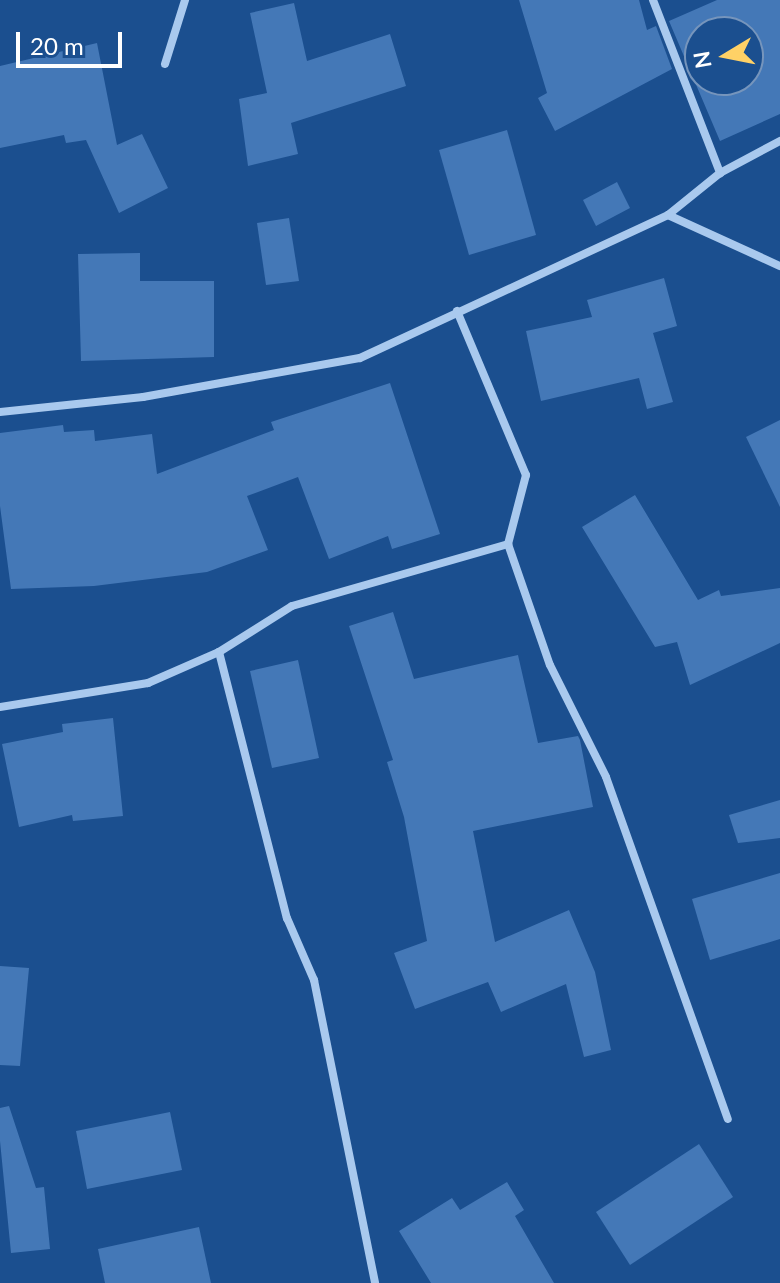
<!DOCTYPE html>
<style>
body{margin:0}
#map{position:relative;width:780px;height:1283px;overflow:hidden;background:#1b4f8f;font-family:Lato,sans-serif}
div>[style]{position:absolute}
.building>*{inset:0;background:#4478b7}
.minor>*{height:8px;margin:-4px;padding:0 4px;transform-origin:4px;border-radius:4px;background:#a9c9ee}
span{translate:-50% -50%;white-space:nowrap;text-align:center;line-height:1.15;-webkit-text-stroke:6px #1b4f8f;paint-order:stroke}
.north{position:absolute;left:684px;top:16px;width:80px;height:80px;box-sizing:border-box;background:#1b4f8f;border:2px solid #7695bc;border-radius:50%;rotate:260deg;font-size:22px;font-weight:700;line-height:32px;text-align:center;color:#fff}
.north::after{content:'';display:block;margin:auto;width:28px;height:36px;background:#ffd166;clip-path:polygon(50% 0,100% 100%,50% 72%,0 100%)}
.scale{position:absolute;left:16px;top:32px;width:106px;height:36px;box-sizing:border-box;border:4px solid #fff;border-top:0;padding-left:10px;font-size:24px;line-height:28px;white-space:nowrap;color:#fff;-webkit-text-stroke:6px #1b4f8f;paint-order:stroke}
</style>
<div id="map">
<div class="building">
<div style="clip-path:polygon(519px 0,639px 0,647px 30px,656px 26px,672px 69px,555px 131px,538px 98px,547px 93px)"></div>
<div style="clip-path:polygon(evenodd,717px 0,780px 0,780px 114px,720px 141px,669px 21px,717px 0,700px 32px,748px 32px,748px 80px,700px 80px,700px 32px)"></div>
<div style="clip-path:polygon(294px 3px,307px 61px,390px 34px,406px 86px,291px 123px,298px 154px,248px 166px,239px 99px,267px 93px,250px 13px)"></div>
<div style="clip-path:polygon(97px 43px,117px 145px,142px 134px,168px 188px,119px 213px,86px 140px,66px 143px,64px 135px,0 148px,0 66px)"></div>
<div style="clip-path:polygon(507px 130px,536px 235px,469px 255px,439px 150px)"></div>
<div style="clip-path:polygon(617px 182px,630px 208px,596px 226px,583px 200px)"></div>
<div style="clip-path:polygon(289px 218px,299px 281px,266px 285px,257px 223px)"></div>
<div style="clip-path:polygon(140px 253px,140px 281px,214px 281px,214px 357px,81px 361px,78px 254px)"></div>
<div style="clip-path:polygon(664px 278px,677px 326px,653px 333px,673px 402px,647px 409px,639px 378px,541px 401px,526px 331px,592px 317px,587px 300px)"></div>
<div style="clip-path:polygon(390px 383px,440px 534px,392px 549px,388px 536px,329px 559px,298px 477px,247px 496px,268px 550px,207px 572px,94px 586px,11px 589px,0 506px,0 433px,63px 425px,64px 432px,94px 430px,95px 441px,152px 434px,157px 474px,274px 430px,271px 422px)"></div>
<div style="clip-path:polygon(780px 420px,780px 507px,746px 437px)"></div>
<div style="clip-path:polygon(635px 495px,698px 600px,719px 590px,721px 596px,780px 588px,780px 643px,690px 685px,677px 642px,655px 647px,582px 527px)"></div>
<div style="clip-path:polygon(393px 612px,414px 679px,518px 655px,538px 743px,578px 736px,580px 740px,593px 807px,473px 831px,495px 942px,569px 910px,595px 972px,611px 1050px,584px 1057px,566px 984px,501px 1012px,488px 982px,415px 1009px,394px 953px,427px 941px,404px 817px,387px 762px,393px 760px,349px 626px)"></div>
<div style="clip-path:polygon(298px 660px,319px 758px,272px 768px,250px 671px)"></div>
<div style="clip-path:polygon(113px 718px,123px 816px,73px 821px,72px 815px,19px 827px,2px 744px,63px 732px,62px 724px)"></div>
<div style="clip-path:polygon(780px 800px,780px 838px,738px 843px,729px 815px)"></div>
<div style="clip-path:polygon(780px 873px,780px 939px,710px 960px,692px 899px)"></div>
<div style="clip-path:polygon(0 966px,29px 968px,20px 1066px,0 1065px)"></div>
<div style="clip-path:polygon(9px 1106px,36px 1188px,44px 1187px,50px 1249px,11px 1253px,0 1141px,0 1108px)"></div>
<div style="clip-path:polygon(170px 1112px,182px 1170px,87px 1189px,76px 1131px)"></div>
<div style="clip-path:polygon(699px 1144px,733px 1197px,630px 1265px,596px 1212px)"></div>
<div style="clip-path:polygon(507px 1182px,524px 1210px,515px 1216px,554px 1283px,431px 1283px,399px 1231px,452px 1198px,460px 1210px)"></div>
<div style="clip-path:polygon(199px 1227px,211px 1283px,105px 1283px,98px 1249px)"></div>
</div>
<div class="minor">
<div style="left:653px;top:0;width:186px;rotate:68.8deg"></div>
<div style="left:165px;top:64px;width:67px;rotate:-72.6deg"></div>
<div style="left:668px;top:215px;width:123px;rotate:24.5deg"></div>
<div style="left:457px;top:311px;width:178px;rotate:67.2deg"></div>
<div style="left:526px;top:475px;width:71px;rotate:104.6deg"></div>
<div style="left:508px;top:544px;width:128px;rotate:70.9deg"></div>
<div style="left:550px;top:665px;width:125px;rotate:63.4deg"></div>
<div style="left:606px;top:777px;width:363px;rotate:70.4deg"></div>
<div style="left:0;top:412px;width:144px;rotate:-6deg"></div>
<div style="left:143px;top:397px;width:220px;rotate:-10.2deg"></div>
<div style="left:360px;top:358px;width:340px;rotate:-24.9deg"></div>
<div style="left:668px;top:215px;width:67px;rotate:-38.9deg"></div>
<div style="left:720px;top:173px;width:68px;rotate:-28.1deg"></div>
<div style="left:219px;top:652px;width:275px;rotate:75.7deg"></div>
<div style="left:287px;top:918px;width:68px;rotate:66.5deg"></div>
<div style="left:314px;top:980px;width:309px;rotate:78.6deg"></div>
<div style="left:0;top:707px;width:150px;rotate:-9.2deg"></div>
<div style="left:148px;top:683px;width:77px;rotate:-23.6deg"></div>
<div style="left:219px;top:652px;width:86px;rotate:-32.2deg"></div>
<div style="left:292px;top:606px;width:225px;rotate:-16deg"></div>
</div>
<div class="north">N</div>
<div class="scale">20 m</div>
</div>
